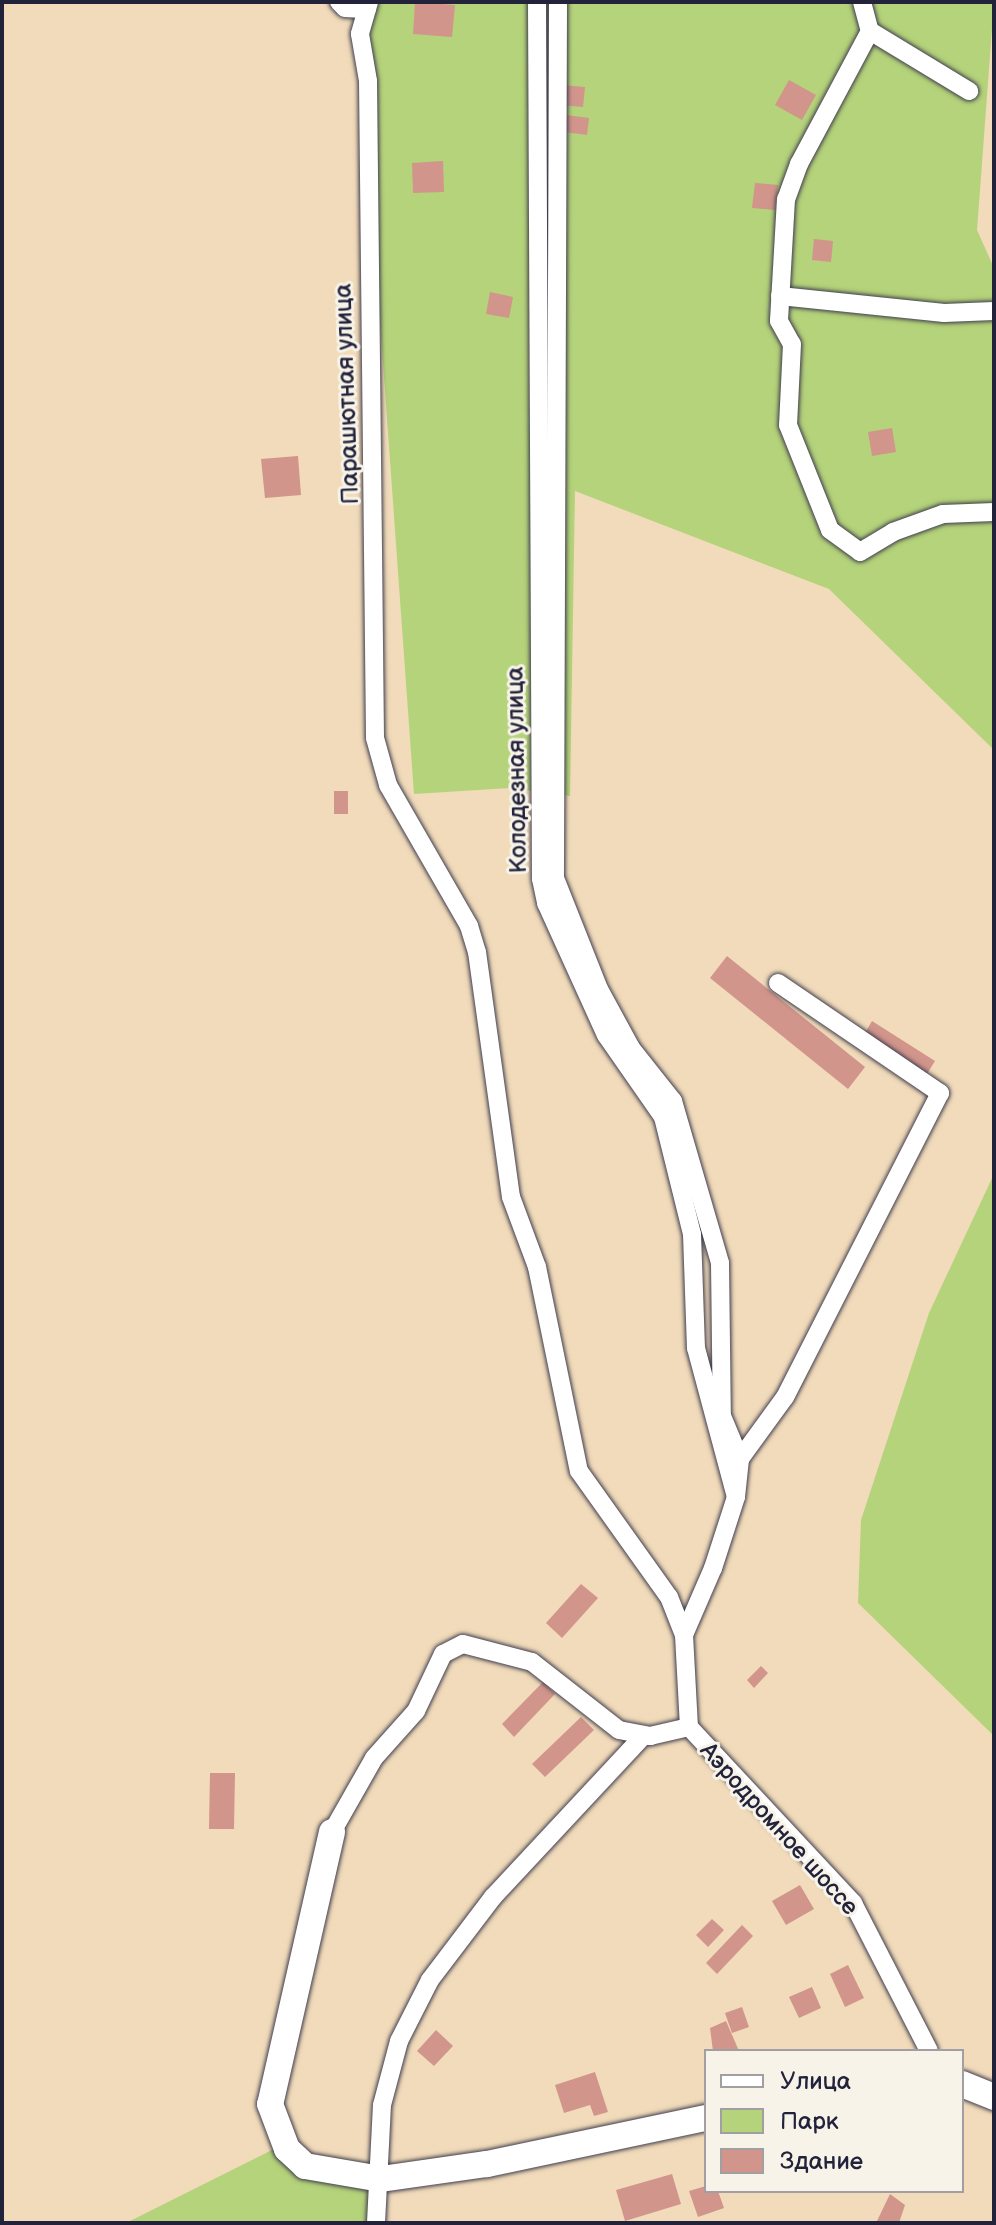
<!DOCTYPE html>
<meta charset="utf-8">
<style>
body{margin:0}
#map{position:relative;width:996px;height:2225px;overflow:hidden;background:#f1dbba;font-family:"Balsamiq Sans",sans-serif}
div>[style]{position:absolute}
.green>*{inset:0;background:#b4d37a}
.building>*{inset:0;background:#d1958b}
.roads{filter:drop-shadow(0 0 2px #413e4e) drop-shadow(0 0 2px #413e4e)}
.street>*{height:18px;margin:-9px;padding:0 9px;transform-origin:9px;border-radius:9px;background:#fff}
.secondary>*{height:26px;margin:-13px;padding:0 13px;transform-origin:13px;border-radius:13px;background:#fff}
span{translate:-50% -50%;white-space:nowrap;text-align:center;line-height:1.15;-webkit-text-stroke:6px #f7f3e8;paint-order:stroke}
.street-label{font-size:24px;color:#22223b}
.frame{position:absolute;inset:0;border:4px solid #22223b;pointer-events:none}
.legend{position:absolute;left:704px;top:2049px;width:260px;height:144px;box-sizing:border-box;background:#f7f3e8;border:2px solid #a29fa3;margin:0;padding:10px 14px;list-style:none;font-size:24px;color:#22223b}
.legend li{display:flex;align-items:center;gap:16px;height:40px}
.legend b{width:40px;border:2px solid #a29fa3}
</style>
<div id="map">
<div class="green">
<div style="clip-path:polygon(357px 2px,994px 2px,977px 230px,994px 268px,994px 750px,829px 589px,575px 491px,570px 796px,510px 788px,414px 794px)"></div>
<div style="clip-path:polygon(994px 1174px,994px 1736px,858px 1603px,861px 1520px,929px 1313px)"></div>
<div style="clip-path:polygon(284px 2144px,381px 2179px,376px 2223px,126px 2223px)"></div>
</div>
<div class="building">
<div style="clip-path:polygon(415px 2px,455px 5px,452px 37px,413px 34px)"></div>
<div style="clip-path:polygon(789px 80px,816px 95px,802px 120px,775px 105px)"></div>
<div style="clip-path:polygon(561px 85px,585px 87px,583px 107px,559px 105px)"></div>
<div style="clip-path:polygon(566px 115px,589px 118px,587px 135px,564px 132px)"></div>
<div style="clip-path:polygon(443px 161px,444px 192px,413px 193px,412px 163px)"></div>
<div style="clip-path:polygon(755px 183px,778px 185px,775px 210px,752px 208px)"></div>
<div style="clip-path:polygon(814px 239px,833px 241px,831px 262px,812px 260px)"></div>
<div style="clip-path:polygon(490px 292px,513px 297px,509px 318px,486px 314px)"></div>
<div style="clip-path:polygon(892px 428px,896px 452px,872px 456px,868px 432px)"></div>
<div style="clip-path:polygon(298px 456px,301px 495px,265px 498px,261px 459px)"></div>
<div style="clip-path:polygon(334px 791px,348px 791px,348px 814px,334px 814px)"></div>
<div style="clip-path:polygon(727px 956px,865px 1067px,848px 1089px,710px 978px)"></div>
<div style="clip-path:polygon(872px 1021px,935px 1061px,925px 1077px,862px 1038px)"></div>
<div style="clip-path:polygon(581px 1584px,598px 1598px,562px 1638px,546px 1623px)"></div>
<div style="clip-path:polygon(761px 1666px,768px 1673px,754px 1688px,747px 1680px)"></div>
<div style="clip-path:polygon(543px 1682px,555px 1694px,514px 1737px,502px 1724px)"></div>
<div style="clip-path:polygon(581px 1717px,594px 1730px,545px 1777px,532px 1764px)"></div>
<div style="clip-path:polygon(210px 1773px,235px 1773px,234px 1829px,209px 1829px)"></div>
<div style="clip-path:polygon(800px 1885px,814px 1909px,786px 1925px,772px 1901px)"></div>
<div style="clip-path:polygon(712px 1919px,724px 1930px,708px 1947px,696px 1935px)"></div>
<div style="clip-path:polygon(742px 1925px,753px 1936px,717px 1974px,706px 1963px)"></div>
<div style="clip-path:polygon(848px 1965px,864px 1998px,845px 2007px,830px 1974px)"></div>
<div style="clip-path:polygon(812px 1987px,821px 2008px,799px 2018px,789px 1997px)"></div>
<div style="clip-path:polygon(742px 2007px,749px 2027px,732px 2033px,725px 2013px)"></div>
<div style="clip-path:polygon(726px 2021px,739px 2051px,713px 2051px,710px 2028px)"></div>
<div style="clip-path:polygon(436px 2030px,453px 2046px,434px 2066px,417px 2051px)"></div>
<div style="clip-path:polygon(595px 2072px,608px 2112px,594px 2116px,590px 2105px,564px 2113px,555px 2085px)"></div>
<div style="clip-path:polygon(672px 2174px,681px 2204px,625px 2221px,616px 2190px)"></div>
<div style="clip-path:polygon(706px 2186px,706px 2191px,718px 2191px,724px 2208px,698px 2217px,689px 2191px)"></div>
<div style="clip-path:polygon(890px 2194px,905px 2205px,899px 2223px,876px 2223px)"></div>
</div>
<div class="roads">
<div class="street">
<div style="left:339px;top:2px;width:8px;rotate:45deg"></div>
<div style="left:345px;top:8px;width:22px;rotate:3deg"></div>
<div style="left:369px;top:2px;width:33px;rotate:106deg"></div>
<div style="left:360px;top:34px;width:48px;rotate:80.3deg"></div>
<div style="left:368px;top:81px;width:657px;rotate:89.39deg"></div>
<div style="left:375px;top:738px;width:49px;rotate:74.5deg"></div>
<div style="left:388px;top:785px;width:163px;rotate:60.1deg"></div>
<div style="left:469px;top:926px;width:27px;rotate:73deg"></div>
<div style="left:477px;top:952px;width:247px;rotate:82.1deg"></div>
<div style="left:511px;top:1197px;width:75px;rotate:69.6deg"></div>
<div style="left:537px;top:1267px;width:208px;rotate:78.4deg"></div>
<div style="left:579px;top:1471px;width:155px;rotate:54.5deg"></div>
<div style="left:669px;top:1597px;width:41px;rotate:68.5deg"></div>
<div style="left:537px;top:2px;width:877px;rotate:89.74deg"></div>
<div style="left:541px;top:879px;width:25px;rotate:78deg"></div>
<div style="left:546px;top:903px;width:145px;rotate:65.6deg"></div>
<div style="left:606px;top:1035px;width:100px;rotate:55.2deg"></div>
<div style="left:663px;top:1117px;width:121px;rotate:76.1deg"></div>
<div style="left:692px;top:1234px;width:114px;rotate:88deg"></div>
<div style="left:696px;top:1348px;width:154px;rotate:75deg"></div>
<div style="left:558px;top:2px;width:876px;rotate:90.2deg"></div>
<div style="left:555px;top:878px;width:119px;rotate:68.4deg"></div>
<div style="left:599px;top:989px;width:67px;rotate:61.5deg"></div>
<div style="left:631px;top:1048px;width:68px;rotate:51.6deg"></div>
<div style="left:673px;top:1101px;width:169px;rotate:73.8deg"></div>
<div style="left:720px;top:1263px;width:153px;rotate:89.3deg"></div>
<div style="left:722px;top:1416px;width:47px;rotate:67.3deg"></div>
<div style="left:862px;top:2px;width:30px;rotate:75deg"></div>
<div style="left:870px;top:31px;width:116px;rotate:31.2deg"></div>
<div style="left:870px;top:31px;width:151px;rotate:118.1deg"></div>
<div style="left:799px;top:164px;width:37px;rotate:110deg"></div>
<div style="left:786px;top:199px;width:122px;rotate:93.3deg"></div>
<div style="left:779px;top:321px;width:26px;rotate:61deg"></div>
<div style="left:792px;top:344px;width:81px;rotate:92.8deg"></div>
<div style="left:788px;top:425px;width:113px;rotate:68.2deg"></div>
<div style="left:830px;top:530px;width:37px;rotate:36deg"></div>
<div style="left:860px;top:552px;width:39px;rotate:-31deg"></div>
<div style="left:893px;top:532px;width:53px;rotate:-19.8deg"></div>
<div style="left:943px;top:514px;width:51px;rotate:-2.2deg"></div>
<div style="left:780px;top:296px;width:165px;rotate:5.9deg"></div>
<div style="left:944px;top:313px;width:50px;rotate:-2.3deg"></div>
<div style="left:778px;top:983px;width:196px;rotate:34.2deg"></div>
<div style="left:940px;top:1093px;width:341px;rotate:117deg"></div>
<div style="left:785px;top:1397px;width:77px;rotate:126deg"></div>
<div style="left:740px;top:1459px;width:38px;rotate:96deg"></div>
<div style="left:736px;top:1497px;width:75px;rotate:107.9deg"></div>
<div style="left:713px;top:1568px;width:73px;rotate:113.4deg"></div>
<div style="left:684px;top:1635px;width:92px;rotate:86.9deg"></div>
<div style="left:689px;top:1727px;width:241px;rotate:47deg"></div>
<div style="left:853px;top:1903px;width:166px;rotate:62.8deg"></div>
<div style="left:332px;top:1832px;width:85px;rotate:-60.4deg"></div>
<div style="left:374px;top:1758px;width:63px;rotate:-48.2deg"></div>
<div style="left:416px;top:1711px;width:63px;rotate:-64.7deg"></div>
<div style="left:443px;top:1654px;width:22px;rotate:-27deg"></div>
<div style="left:463px;top:1644px;width:71px;rotate:14.6deg"></div>
<div style="left:532px;top:1662px;width:110px;rotate:38deg"></div>
<div style="left:619px;top:1730px;width:32px;rotate:11deg"></div>
<div style="left:650px;top:1736px;width:40px;rotate:-13deg"></div>
<div style="left:376px;top:2223px;width:118px;rotate:-87.1deg"></div>
<div style="left:382px;top:2105px;width:66px;rotate:-75.1deg"></div>
<div style="left:399px;top:2041px;width:68px;rotate:-63.1deg"></div>
<div style="left:430px;top:1980px;width:104px;rotate:-52.8deg"></div>
<div style="left:493px;top:1897px;width:221px;rotate:-47deg"></div>
</div>
<div class="secondary">
<div style="left:332px;top:1832px;width:279px;rotate:102.8deg"></div>
<div style="left:270px;top:2104px;width:48px;rotate:69.3deg"></div>
<div style="left:287px;top:2149px;width:25px;rotate:43deg"></div>
<div style="left:305px;top:2166px;width:77px;rotate:9.7deg"></div>
<div style="left:381px;top:2179px;width:107px;rotate:-8.1deg"></div>
<div style="left:487px;top:2164px;width:224px;rotate:-11.9deg"></div>
<div style="left:962px;top:2084px;width:35px;rotate:22deg"></div>
</div>
</div>
<div class="street-label">
<span style="left:347px;top:394px;rotate:-92deg">Парашютная улица</span>
<span style="left:517px;top:770px;rotate:-91deg">Колодезная улица</span>
<span style="left:779px;top:1829px;rotate:48deg">Аэродромное шоссе</span>
</div>
<div class="frame"></div>
<ul class="legend">
<li><b style="height:10px;background:#fff"></b>Улица</li>
<li><b style="height:22px;background:#b4d37a"></b>Парк</li>
<li><b style="height:22px;background:#d1958b"></b>Здание</li>
</ul>
</div>
